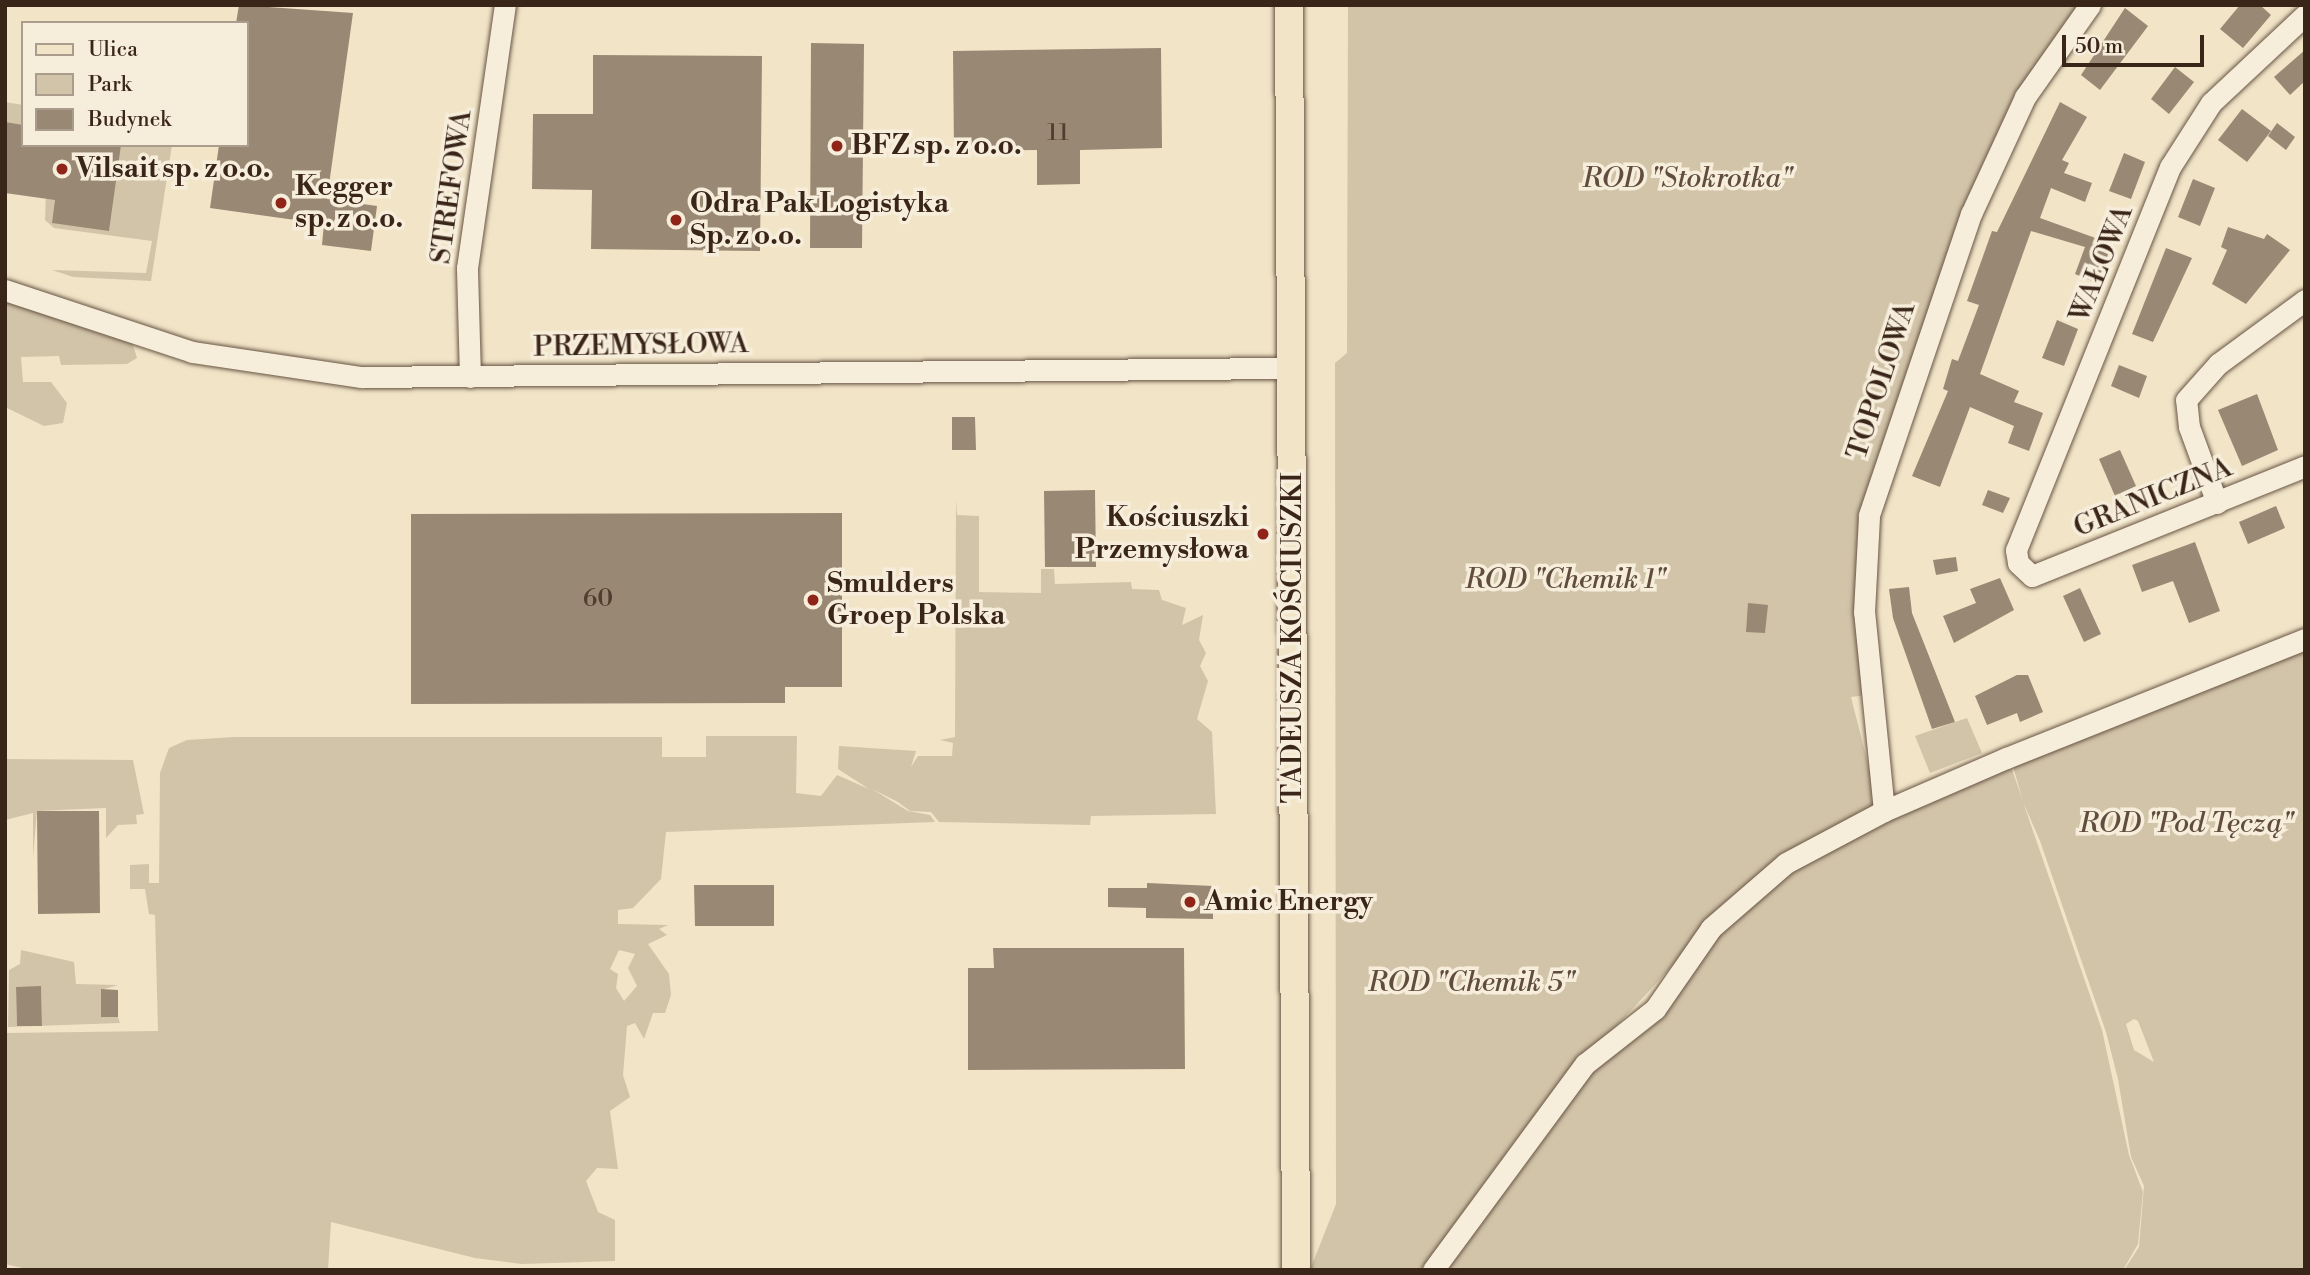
<!DOCTYPE html>
<meta charset="utf-8">
<style>
body{margin:0}
#map{position:relative;width:2310px;height:1275px;overflow:hidden;background:#f1e4c7;font-family:"Libre Bodoni",serif}
div>[style]{position:absolute}
.green>*{inset:0;background:#d2c4a9}
.building>*{inset:0;background:#998873}
.roads{filter:drop-shadow(0 0 2px #685544) drop-shadow(0 0 2px #685544)}
.minor>*{height:21px;margin:-10.5px;padding:0 10.5px;transform-origin:10.5px;border-radius:10.5px;background:#f6eddb}
.major>*{height:28px;margin:-14px;padding:0 14px;transform-origin:14px;border-radius:14px;background:#f1e4c7}
.dots>*{width:19px;height:19px;translate:-50% -50%;box-sizing:border-box;border:4px solid #f6eddb;border-radius:50%}
span{translate:-50% -50%;white-space:nowrap;text-align:center;line-height:1.15;-webkit-text-stroke:7px #f6eddb;paint-order:stroke}
.number-label{font-size:24px;color:#523e30}
.number-label span{-webkit-text-stroke-width:0}
.poi-label{font-size:28px;color:#3a2519;font-weight:700}
.left{translate:0 -50%;text-align:left}
.right{translate:-100% -50%;text-align:right}
.park-label{font-size:28px;color:#604d3d;font-style:italic}
.street-label{font-size:28px;color:#3a2519}
.frame{position:absolute;inset:0;border:7px solid #3a2519;pointer-events:none}
.legend{position:absolute;left:21px;top:21px;width:228px;height:126px;box-sizing:border-box;background:#f6eddb;border:2px solid #ab9d8d;margin:0;padding:9px 12px;list-style:none;font-size:21px;color:#3a2519}
.legend li{display:flex;align-items:center;gap:14px;height:35px}
.legend b{width:35px;border:2px solid #ab9d8d}
.scale{position:absolute;left:2062px;top:35px;width:142px;height:32px;box-sizing:border-box;border:4px solid #3a2519;border-top:0;padding-left:9px;font-size:21px;line-height:24px;white-space:nowrap;color:#3a2519;-webkit-text-stroke:5px #f6eddb;paint-order:stroke}
</style>
<div id="map">
<div class="green">
<div style="clip-path:polygon(1348px 5px,2090px 5px,2025px 97px,1869px 515px,1876px 694px,1851px 697px,1880px 811px,1824px 841px,1688px 949px,1597px 1047px,1426px 1270px,1310px 1270px,1336px 1204px,1335px 363px,1347px 353px)"></div>
<div style="clip-path:polygon(5px 102px,23px 105px,23px 145px,172px 145px,151px 281px,73px 277px,52px 270px,146px 273px,152px 241px,54px 228px,45px 220px,46px 192px,5px 185px)"></div>
<div style="clip-path:polygon(5px 299px,132px 342px,137px 358px,127px 364px,61px 365px,59px 356px,21px 357px,23px 382px,51px 382px,67px 403px,63px 423px,44px 426px,5px 407px)"></div>
<div style="clip-path:polygon(evenodd,956px 499px,957px 515px,979px 516px,979px 592px,1041px 593px,1041px 569px,1054px 569px,1055px 584px,1131px 582px,1132px 589px,1159px 590px,1162px 600px,1186px 608px,1182px 625px,1203px 615px,1199px 640px,1206px 653px,1200px 666px,1208px 681px,1197px 719px,1212px 732px,1216px 814px,1091px 816px,1090px 825px,939px 822px,931px 812px,910px 811px,898px 802px,872px 789px,908px 811px,930px 815px,935px 822px,666px 832px,661px 879px,633px 908px,618px 910px,618px 924px,668px 925px,659px 929px,667px 935px,648px 944px,669px 974px,671px 995px,665px 1013px,653px 1013px,644px 1039px,635px 1023px,627px 1026px,623px 1075px,630px 1097px,610px 1111px,618px 1169px,597px 1168px,586px 1181px,598px 1212px,615px 1220px,615px 1261px,521px 1264px,475px 1258px,331px 1222px,328px 1270px,31px 1270px,5px 1264px,5px 1033px,158px 1031px,155px 915px,149px 914px,145px 889px,130px 889px,130px 865px,149px 864px,149px 883px,159px 883px,160px 773px,169px 748px,187px 740px,234px 737px,662px 737px,662px 757px,706px 757px,706px 736px,797px 736px,796px 793px,821px 796px,837px 775px,869px 789px,838px 769px,839px 746px,916px 751px,911px 767px,918px 756px,952px 756px,953px 743px,940px 740px,955px 737px,956px 499px,619px 950px,635px 954px,628px 968px,637px 986px,624px 1001px,616px 988px,618px 974px,610px 969px,619px 950px)"></div>
<div style="clip-path:polygon(evenodd,2305px 646px,2305px 1270px,2124px 1270px,2139px 1247px,2144px 1186px,2131px 1157px,2118px 1079px,2106px 1032px,2040px 841px,2023px 802px,2102px 1030px,2129px 1155px,2143px 1192px,2138px 1244px,2123px 1270px,1440px 1270px,1539px 1127px,1782px 869px,2010px 764px,2023px 801px,2012px 763px,2305px 646px,2134px 1019px,2138px 1021px,2154px 1062px,2134px 1050px,2126px 1024px,2134px 1019px)"></div>
<div style="clip-path:polygon(1967px 718px,1982px 753px,1930px 773px,1915px 736px)"></div>
<div style="clip-path:polygon(5px 759px,133px 760px,144px 814px,136px 815px,137px 824px,118px 825px,106px 838px,106px 808px,37px 811px,33px 857px,33px 813px,5px 820px)"></div>
<div style="clip-path:polygon(evenodd,21px 950px,74px 962px,76px 984px,118px 985px,101px 990px,101px 1017px,118px 1017px,120px 1023px,8px 1027px,9px 970px,20px 964px,21px 950px,16px 987px,41px 987px,42px 1026px,17px 1026px,16px 987px)"></div>
</div>
<div class="building">
<div style="clip-path:polygon(239px 5px,353px 13px,327px 199px,377px 206px,371px 251px,322px 245px,324px 224px,210px 208px,219px 145px,247px 145px,247px 23px,236px 23px)"></div>
<div style="clip-path:polygon(2240px 5px,2260px 5px,2271px 15px,2243px 48px,2220px 29px)"></div>
<div style="clip-path:polygon(2125px 8px,2148px 26px,2100px 90px,2081px 75px)"></div>
<div style="clip-path:polygon(811px 43px,864px 44px,862px 248px,810px 248px)"></div>
<div style="clip-path:polygon(1161px 48px,1162px 148px,1080px 150px,1080px 184px,1037px 185px,1037px 150px,954px 151px,953px 51px)"></div>
<div style="clip-path:polygon(2305px 50px,2305px 81px,2290px 95px,2274px 77px)"></div>
<div style="clip-path:polygon(593px 55px,762px 56px,760px 251px,591px 249px,592px 190px,532px 189px,533px 114px,593px 114px)"></div>
<div style="clip-path:polygon(2175px 67px,2194px 82px,2169px 114px,2151px 99px)"></div>
<div style="clip-path:polygon(2060px 102px,2087px 117px,2062px 160px,2069px 163px,2064px 173px,2092px 183px,2085px 202px,2051px 188px,2040px 218px,2112px 244px,2097px 283px,2075px 274px,2085px 247px,2031px 231px,1980px 374px,2019px 391px,2014px 402px,2043px 413px,2029px 451px,2008px 443px,2014px 426px,1970px 407px,1940px 487px,1912px 476px,1948px 391px,1943px 389px,1952px 359px,1958px 361px,1979px 305px,1967px 301px,1992px 231px,1997px 232px)"></div>
<div style="clip-path:polygon(2242px 109px,2271px 131px,2247px 162px,2218px 140px)"></div>
<div style="clip-path:polygon(5px 122px,23px 125px,23px 145px,121px 145px,109px 231px,52px 223px,55px 200px,5px 193px)"></div>
<div style="clip-path:polygon(2277px 123px,2295px 137px,2286px 150px,2268px 136px)"></div>
<div style="clip-path:polygon(2124px 153px,2145px 162px,2131px 199px,2109px 191px)"></div>
<div style="clip-path:polygon(2193px 179px,2215px 188px,2200px 226px,2178px 217px)"></div>
<div style="clip-path:polygon(2228px 227px,2264px 239px,2267px 234px,2290px 250px,2246px 304px,2212px 284px,2227px 250px,2221px 247px)"></div>
<div style="clip-path:polygon(2166px 248px,2192px 258px,2153px 342px,2132px 334px)"></div>
<div style="clip-path:polygon(2057px 320px,2078px 329px,2064px 366px,2042px 358px)"></div>
<div style="clip-path:polygon(2119px 365px,2147px 376px,2139px 398px,2111px 386px)"></div>
<div style="clip-path:polygon(2257px 394px,2278px 450px,2242px 466px,2218px 410px)"></div>
<div style="clip-path:polygon(952px 417px,975px 417px,976px 450px,952px 450px)"></div>
<div style="clip-path:polygon(2120px 450px,2136px 486px,2115px 496px,2099px 459px)"></div>
<div style="clip-path:polygon(1095px 490px,1096px 567px,1045px 567px,1044px 491px)"></div>
<div style="clip-path:polygon(1988px 490px,2010px 498px,2003px 513px,1982px 505px)"></div>
<div style="clip-path:polygon(2276px 506px,2285px 528px,2248px 544px,2239px 522px)"></div>
<div style="clip-path:polygon(842px 513px,842px 687px,785px 687px,785px 703px,411px 704px,411px 514px)"></div>
<div style="clip-path:polygon(2195px 542px,2220px 611px,2189px 623px,2173px 581px,2142px 592px,2132px 565px)"></div>
<div style="clip-path:polygon(1956px 557px,1958px 571px,1936px 575px,1933px 560px)"></div>
<div style="clip-path:polygon(2000px 578px,2014px 610px,1954px 643px,1943px 616px,1976px 603px,1970px 589px)"></div>
<div style="clip-path:polygon(1909px 587px,1912px 613px,1955px 722px,1932px 729px,1893px 618px,1889px 589px)"></div>
<div style="clip-path:polygon(2080px 588px,2101px 634px,2084px 642px,2063px 596px)"></div>
<div style="clip-path:polygon(1748px 603px,1768px 605px,1765px 633px,1746px 632px)"></div>
<div style="clip-path:polygon(2017px 675px,2028px 675px,2043px 712px,2020px 722px,2017px 713px,1987px 725px,1975px 696px)"></div>
<div style="clip-path:polygon(37px 811px,99px 811px,100px 913px,38px 914px)"></div>
<div style="clip-path:polygon(1147px 883px,1213px 886px,1213px 919px,1146px 918px,1146px 908px,1108px 907px,1108px 888px,1147px 888px)"></div>
<div style="clip-path:polygon(694px 885px,774px 885px,774px 926px,695px 926px)"></div>
<div style="clip-path:polygon(993px 948px,1184px 948px,1185px 1069px,968px 1070px,968px 968px,994px 968px)"></div>
<div style="clip-path:polygon(41px 986px,42px 1026px,17px 1026px,16px 987px)"></div>
<div style="clip-path:polygon(101px 989px,118px 990px,118px 1017px,101px 1017px)"></div>
</div>
<div class="roads">
<div class="minor">
<div style="left:2305px;top:15px;width:129px;rotate:136.9deg"></div>
<div style="left:2211px;top:103px;width:76px;rotate:122.6deg"></div>
<div style="left:2170px;top:167px;width:413px;rotate:111.9deg"></div>
<div style="left:2016px;top:550px;width:13px;rotate:81deg"></div>
<div style="left:2018px;top:563px;width:19px;rotate:43deg"></div>
<div style="left:2032px;top:576px;width:294px;rotate:-21.9deg"></div>
<div style="left:5px;top:290px;width:197px;rotate:18.3deg"></div>
<div style="left:192px;top:352px;width:171px;rotate:8.4deg"></div>
<div style="left:361px;top:377px;width:929px;rotate:-0.56deg"></div>
<div style="left:470px;top:377px;width:109px;rotate:-91.6deg"></div>
<div style="left:467px;top:268px;width:266px;rotate:-81.8deg"></div>
<div style="left:2217px;top:503px;width:81px;rotate:-110.2deg"></div>
<div style="left:2189px;top:427px;width:27px;rotate:-96deg"></div>
<div style="left:2186px;top:400px;width:48px;rotate:-48.4deg"></div>
<div style="left:2218px;top:364px;width:108px;rotate:-36.3deg"></div>
<div style="left:1884px;top:811px;width:200px;rotate:-95.7deg"></div>
<div style="left:1864px;top:612px;width:97px;rotate:-87deg"></div>
<div style="left:1869px;top:515px;width:318px;rotate:-71.3deg"></div>
<div style="left:1971px;top:214px;width:129px;rotate:-65.2deg"></div>
<div style="left:2025px;top:97px;width:113px;rotate:-54.8deg"></div>
<div style="left:1433px;top:1270px;width:256px;rotate:-53.6deg"></div>
<div style="left:1585px;top:1064px;width:89px;rotate:-38.2deg"></div>
<div style="left:1655px;top:1009px;width:98px;rotate:-55.3deg"></div>
<div style="left:1711px;top:928px;width:99px;rotate:-40.9deg"></div>
<div style="left:1786px;top:863px;width:111px;rotate:-28deg"></div>
<div style="left:1884px;top:811px;width:133px;rotate:-23.5deg"></div>
<div style="left:2006px;top:758px;width:322px;rotate:-21.7deg"></div>
</div>
<div class="major">
<div style="left:1289px;top:5px;width:1265px;rotate:89.68deg"></div>
</div>
</div>
<div class="dots">
<div style="left:837px;top:146px;background:#8f2418"></div>
<div style="left:62px;top:169px;background:#8f2418"></div>
<div style="left:281px;top:203px;background:#8f2418"></div>
<div style="left:676px;top:220px;background:#8f2418"></div>
<div style="left:1263px;top:534px;background:#8f2418"></div>
<div style="left:813px;top:600px;background:#8f2418"></div>
<div style="left:1190px;top:902px;background:#8f2418"></div>
</div>
<div class="number-label">
<span style="left:1058px;top:134px">11</span>
<span style="left:598px;top:600px">60</span>
</div>
<div class="poi-label">
<span class="left" style="left:851px;top:146px">BFZ sp. z o.o.</span>
<span class="left" style="left:76px;top:169px">Vilsait sp. z o.o.</span>
<span class="left" style="left:295px;top:203px">Kegger<br>sp. z o.o.</span>
<span class="left" style="left:690px;top:220px">Odra Pak Logistyka<br>Sp. z o.o.</span>
<span class="right" style="left:1249px;top:534px">Kościuszki<br>Przemysłowa</span>
<span class="left" style="left:827px;top:600px">Smulders<br>Groep Polska</span>
<span class="left" style="left:1204px;top:902px">Amic Energy</span>
</div>
<div class="park-label">
<span style="left:1687px;top:179px">ROD "Stokrotka"</span>
<span style="left:1565px;top:580px">ROD "Chemik 1"</span>
<span style="left:2186px;top:824px">ROD "Pod Tęczą"</span>
<span style="left:1471px;top:983px">ROD "Chemik 5"</span>
</div>
<div class="street-label">
<span style="left:452px;top:187px;rotate:-82deg">STREFOWA</span>
<span style="left:2102px;top:264px;rotate:-68deg">WAŁOWA</span>
<span style="left:641px;top:346px;rotate:-1deg">PRZEMYSŁOWA</span>
<span style="left:1882px;top:381px;rotate:-72deg">TOPOLOWA</span>
<span style="left:2153px;top:498px;rotate:-22deg">GRANICZNA</span>
<span style="left:1293px;top:638px;rotate:-90deg">TADEUSZA KOŚCIUSZKI</span>
</div>
<div class="frame"></div>
<ul class="legend">
<li><b style="height:9px;background:#f1e4c7"></b>Ulica</li>
<li><b style="height:19px;background:#d2c4a9"></b>Park</li>
<li><b style="height:19px;background:#998873"></b>Budynek</li>
</ul>
<div class="scale">50 m</div>
</div>
